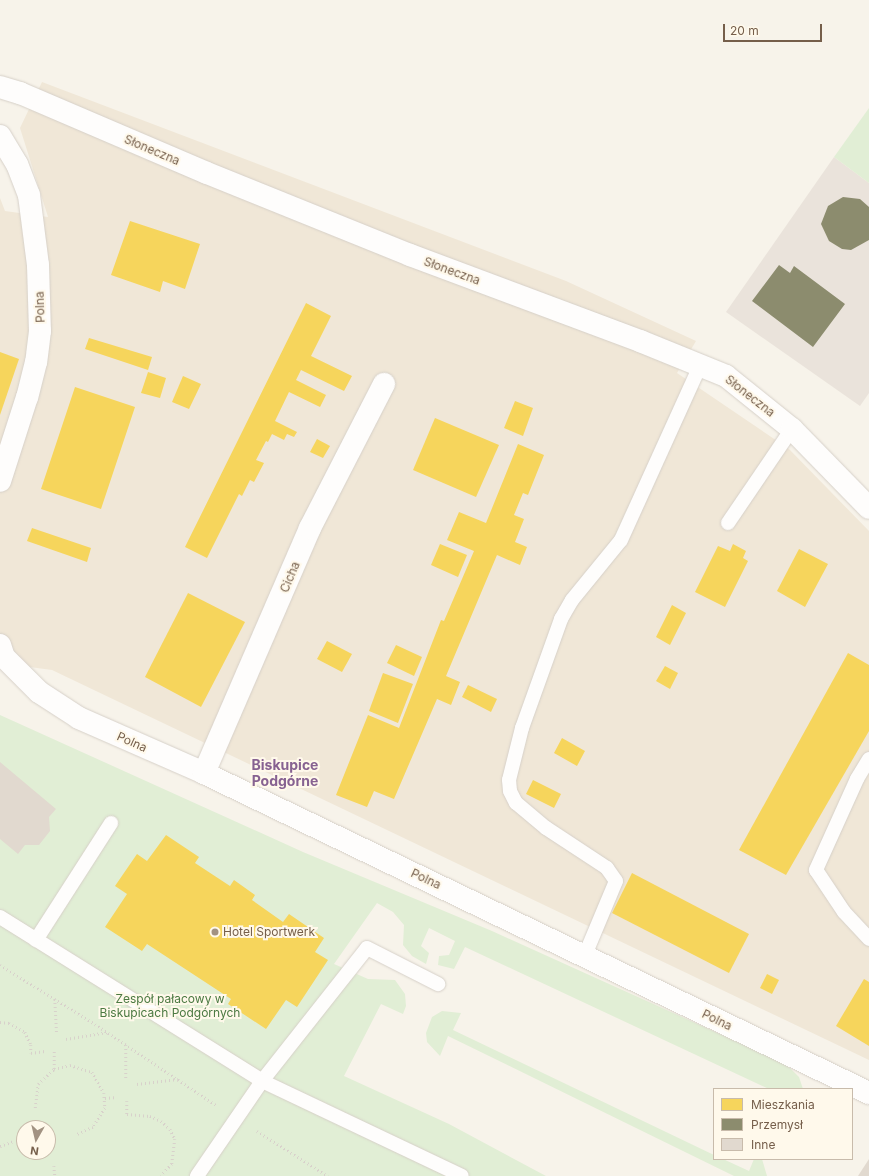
<!DOCTYPE html>
<meta charset="utf-8">
<style>
body{margin:0}
#map{position:relative;width:869px;height:1176px;overflow:hidden;background:#f7f3ea;font-family:Inter,sans-serif}
div>[style]{position:absolute}
.residential>*{inset:0;background:#f0e7d7}
.industrial>*{inset:0;background:#eae3db}
.green>*{inset:0;background:#e1eed5}
.homes>*{inset:0;background:#f6d55c}
.industry>*{inset:0;background:#8c8c6e}
.building>*{inset:0;background:#e1d9cf}
.path>*{height:2.5px;margin-top:-1.25px;transform-origin:0;background:repeating-linear-gradient(90deg,#d8d1cb 0 1px,transparent 0 4px)}
.roads{filter:drop-shadow(0 0 1px #d6d0c8) drop-shadow(0 0 1px #d6d0c8)}
.lane>*{height:14px;margin:-7px;padding:0 7px;transform-origin:7px;border-radius:7px;background:#fefdfc}
.street>*{height:22px;margin:-11px;padding:0 11px;transform-origin:11px;border-radius:11px;background:#fefdfc}
.dots>*{width:11px;height:11px;translate:-50% -50%;box-sizing:border-box;border:2px solid #fff9eb;border-radius:50%}
span{translate:-50% -50%;white-space:nowrap;text-align:center;line-height:1.15;-webkit-text-stroke:4px #fff9eb;paint-order:stroke}
.street-label{font-size:12px;color:#755e4a}
.poi-label{font-size:12px;color:#755e4a}
.left{translate:0 -50%;text-align:left}
.park-label{font-size:12px;color:#4c7a42}
.quarter-label{font-size:14px;color:#876291;font-weight:700}
.legend{position:absolute;left:713px;top:1088px;width:140px;height:72px;box-sizing:border-box;background:#fff9eb;border:1px solid #c8bbab;margin:0;padding:5px 7px;list-style:none;font-size:12px;color:#755e4a}
.legend li{display:flex;align-items:center;gap:8px;height:20px}
.legend b{width:20px;border:1px solid #c8bbab}
.north{position:absolute;left:16px;top:1120px;width:40px;height:40px;box-sizing:border-box;background:#fff9eb;border:1px solid #c8bbab;border-radius:50%;rotate:188deg;font-size:11px;font-weight:700;line-height:16px;text-align:center;color:#755e4a}
.north::after{content:'';display:block;margin:auto;width:14px;height:18px;background:#a29282;clip-path:polygon(50% 0,100% 100%,50% 72%,0 100%)}
.scale{position:absolute;left:723px;top:24px;width:99px;height:18px;box-sizing:border-box;border:2px solid #755e4a;border-top:0;padding-left:5px;font-size:12px;line-height:14px;white-space:nowrap;color:#755e4a;-webkit-text-stroke:3px #fff9eb;paint-order:stroke}
</style>
<div id="map">
<div class="residential">
<div style="clip-path:polygon(42px 82px,566px 281px,696px 341px,677px 373px,789px 449px,869px 531px,869px 1060px,52px 670px,0 663px,0 198px,5px 211px,48px 217px,20px 128px)"></div>
</div>
<div class="industrial">
<div style="clip-path:polygon(834px 157px,869px 183px,869px 393px,860px 406px,726px 312px)"></div>
</div>
<div class="green">
<div style="clip-path:polygon(869px 108px,869px 183px,834px 157px)"></div>
<div style="clip-path:polygon(evenodd,0 715px,303px 852px,492px 931px,786px 1064px,799px 1077px,803px 1089px,769px 1089px,465px 947px,454px 969px,438px 965px,439px 956px,449px 955px,455px 941px,429px 928px,421px 946px,429px 953px,426px 964px,412px 956px,403px 945px,404px 925px,393px 912px,377px 903px,334px 964px,368px 979px,395px 980px,405px 994px,406px 1006px,403px 1014px,381px 1004px,344px 1076px,449px 1124px,546px 1176px,0 1176px,0 715px,24px 1128px,48px 1128px,48px 1152px,24px 1152px,24px 1128px)"></div>
<div style="clip-path:polygon(442px 1011px,461px 1013px,453px 1030px,714px 1155px,714px 1159px,723px 1159px,749px 1171px,754px 1159px,762px 1159px,767px 1176px,734px 1176px,448px 1036px,440px 1056px,427px 1042px,426px 1033px,432px 1017px)"></div>
</div>
<div class="homes">
<div style="clip-path:polygon(130px 221px,200px 244px,185px 289px,163px 281px,160px 292px,111px 275px)"></div>
<div style="clip-path:polygon(306px 303px,331px 316px,311px 356px,352px 376px,344px 391px,301px 370px,296px 380px,326px 395px,320px 407px,289px 392px,275px 421px,297px 432px,294px 437px,287px 434px,284px 440px,272px 434px,268px 442px,266px 441px,256px 460px,264px 463px,254px 482px,250px 480px,242px 496px,239px 494px,207px 558px,185px 547px)"></div>
<div style="clip-path:polygon(89px 338px,152px 357px,148px 370px,85px 349px)"></div>
<div style="clip-path:polygon(0 352px,19px 359px,0 415px)"></div>
<div style="clip-path:polygon(148px 372px,166px 378px,160px 398px,141px 393px)"></div>
<div style="clip-path:polygon(183px 376px,201px 384px,189px 409px,172px 402px)"></div>
<div style="clip-path:polygon(75px 387px,135px 407px,101px 509px,41px 489px)"></div>
<div style="clip-path:polygon(515px 401px,533px 408px,523px 436px,504px 428px)"></div>
<div style="clip-path:polygon(435px 418px,499px 445px,476px 497px,413px 470px)"></div>
<div style="clip-path:polygon(317px 439px,330px 446px,323px 458px,310px 452px)"></div>
<div style="clip-path:polygon(518px 444px,544px 455px,528px 495px,523px 493px,514px 515px,524px 519px,515px 542px,527px 547px,520px 565px,497px 555px,446px 676px,460px 682px,451px 705px,437px 699px,394px 799px,374px 791px,367px 807px,336px 795px,368px 715px,399px 728px,441px 620px,444px 621px,474px 551px,447px 540px,459px 512px,486px 523px)"></div>
<div style="clip-path:polygon(32px 528px,91px 548px,87px 562px,27px 541px)"></div>
<div style="clip-path:polygon(440px 544px,467px 555px,458px 577px,431px 565px)"></div>
<div style="clip-path:polygon(733px 544px,746px 551px,743px 558px,748px 561px,725px 607px,695px 592px,718px 546px,730px 551px)"></div>
<div style="clip-path:polygon(799px 549px,828px 564px,805px 607px,777px 591px)"></div>
<div style="clip-path:polygon(188px 593px,245px 622px,201px 707px,145px 677px)"></div>
<div style="clip-path:polygon(672px 605px,686px 613px,670px 645px,656px 637px)"></div>
<div style="clip-path:polygon(327px 641px,352px 654px,342px 672px,317px 659px)"></div>
<div style="clip-path:polygon(396px 645px,422px 657px,414px 676px,387px 663px)"></div>
<div style="clip-path:polygon(848px 653px,869px 665px,869px 731px,786px 875px,739px 850px)"></div>
<div style="clip-path:polygon(665px 666px,678px 673px,670px 689px,656px 681px)"></div>
<div style="clip-path:polygon(383px 673px,413px 684px,398px 723px,369px 711px)"></div>
<div style="clip-path:polygon(468px 685px,497px 699px,491px 712px,462px 697px)"></div>
<div style="clip-path:polygon(562px 738px,585px 751px,577px 766px,554px 753px)"></div>
<div style="clip-path:polygon(533px 780px,561px 794px,554px 808px,526px 794px)"></div>
<div style="clip-path:polygon(166px 835px,199px 857px,195px 863px,230px 886px,234px 880px,255px 895px,252px 900px,283px 922px,289px 914px,324px 938px,315px 952px,328px 960px,297px 1007px,286px 1000px,266px 1029px,228px 1004px,231px 999px,147px 944px,142px 951px,105px 927px,127px 894px,115px 886px,137px 854px,147px 861px)"></div>
<div style="clip-path:polygon(632px 873px,749px 934px,729px 973px,612px 913px)"></div>
<div style="clip-path:polygon(767px 974px,779px 980px,772px 994px,760px 988px)"></div>
<div style="clip-path:polygon(864px 979px,869px 982px,869px 1046px,836px 1026px)"></div>
</div>
<div class="industry">
<div style="clip-path:polygon(843px 197px,860px 199px,869px 207px,869px 240px,851px 250px,842px 249px,829px 241px,821px 224px,828px 206px)"></div>
<div style="clip-path:polygon(779px 265px,790px 273px,794px 266px,845px 304px,813px 347px,752px 301px)"></div>
</div>
<div class="building">
<div style="clip-path:polygon(0 762px,56px 809px,49px 817px,50px 831px,39px 845px,25px 845px,18px 854px,0 839px)"></div>
<div style="clip-path:polygon(869px 1159px,869px 1176px,858px 1176px)"></div>
</div>
<div class="path">
<div style="left:0;top:965px;width:112px;rotate:31.8deg"></div>
<div style="left:95px;top:1024px;width:146px;rotate:33.8deg"></div>
<div style="left:55px;top:999px;width:34px;rotate:87deg"></div>
<div style="left:0;top:1022px;width:9px;rotate:6deg"></div>
<div style="left:9px;top:1023px;width:18px;rotate:29deg"></div>
<div style="left:25px;top:1032px;width:14px;rotate:65deg"></div>
<div style="left:31px;top:1045px;width:8px;rotate:90deg"></div>
<div style="left:31px;top:1053px;width:14px;rotate:-8deg"></div>
<div style="left:66px;top:1039px;width:42px;rotate:-9.7deg"></div>
<div style="left:126px;top:1045px;width:35px;rotate:90deg"></div>
<div style="left:54px;top:1069px;width:18px;rotate:-90deg"></div>
<div style="left:137px;top:1084px;width:41px;rotate:-7deg"></div>
<div style="left:105px;top:1098px;width:12px;rotate:-5deg"></div>
<div style="left:127px;top:1101px;width:13px;rotate:90deg"></div>
<div style="left:127px;top:1114px;width:23px;rotate:5deg"></div>
<div style="left:150px;top:1116px;width:12px;rotate:24deg"></div>
<div style="left:161px;top:1121px;width:12px;rotate:42deg"></div>
<div style="left:170px;top:1129px;width:11px;rotate:63deg"></div>
<div style="left:175px;top:1139px;width:25px;rotate:97deg"></div>
<div style="left:172px;top:1164px;width:16px;rotate:133deg"></div>
<div style="left:35px;top:1108px;width:24px;rotate:-83deg"></div>
<div style="left:38px;top:1084px;width:22px;rotate:-43deg"></div>
<div style="left:54px;top:1069px;width:16px;rotate:-14deg"></div>
<div style="left:70px;top:1065px;width:23px;rotate:18deg"></div>
<div style="left:92px;top:1072px;width:24px;rotate:60deg"></div>
<div style="left:104px;top:1093px;width:15px;rotate:86deg"></div>
<div style="left:105px;top:1108px;width:22px;rotate:122deg"></div>
<div style="left:93px;top:1127px;width:19px;rotate:155deg"></div>
<div style="left:257px;top:1131px;width:84px;rotate:32.4deg"></div>
<div style="left:0;top:1146px;width:15px;rotate:-20deg"></div>
<div style="left:54px;top:1166px;width:10px;rotate:84deg"></div>
</div>
<div class="roads">
<div class="lane">
<div style="left:728px;top:523px;width:114px;rotate:-55.8deg"></div>
<div style="left:869px;top:759px;width:23px;rotate:121deg"></div>
<div style="left:857px;top:779px;width:100px;rotate:114.3deg"></div>
<div style="left:816px;top:870px;width:50px;rotate:56.3deg"></div>
<div style="left:844px;top:912px;width:37px;rotate:47deg"></div>
<div style="left:0;top:917px;width:309px;rotate:32deg"></div>
<div style="left:262px;top:1081px;width:169px;rotate:-51.7deg"></div>
<div style="left:367px;top:948px;width:80px;rotate:26.9deg"></div>
<div style="left:36px;top:940px;width:139px;rotate:-57.3deg"></div>
<div style="left:585px;top:955px;width:80px;rotate:-67.3deg"></div>
<div style="left:616px;top:881px;width:16px;rotate:-125deg"></div>
<div style="left:607px;top:868px;width:73px;rotate:-146.7deg"></div>
<div style="left:546px;top:828px;width:39px;rotate:-140deg"></div>
<div style="left:516px;top:803px;width:13px;rotate:-117deg"></div>
<div style="left:510px;top:791px;width:11px;rotate:-95deg"></div>
<div style="left:509px;top:780px;width:54px;rotate:-76deg"></div>
<div style="left:522px;top:728px;width:116px;rotate:-70.3deg"></div>
<div style="left:561px;top:619px;width:22px;rotate:-60deg"></div>
<div style="left:572px;top:600px;width:77px;rotate:-50.8deg"></div>
<div style="left:621px;top:540px;width:191px;rotate:-65.6deg"></div>
<div style="left:197px;top:1176px;width:115px;rotate:-55.6deg"></div>
<div style="left:262px;top:1081px;width:221px;rotate:25.4deg"></div>
</div>
<div class="street">
<div style="left:0;top:87px;width:21px;rotate:17deg"></div>
<div style="left:20px;top:93px;width:203px;rotate:23.2deg"></div>
<div style="left:207px;top:173px;width:219px;rotate:22deg"></div>
<div style="left:410px;top:255px;width:246px;rotate:20.5deg"></div>
<div style="left:640px;top:341px;width:93px;rotate:22.1deg"></div>
<div style="left:726px;top:376px;width:85px;rotate:38.8deg"></div>
<div style="left:792px;top:429px;width:110px;rotate:45.7deg"></div>
<div style="left:0;top:136px;width:33px;rotate:59deg"></div>
<div style="left:17px;top:164px;width:33px;rotate:69deg"></div>
<div style="left:29px;top:195px;width:71px;rotate:82.7deg"></div>
<div style="left:38px;top:265px;width:66px;rotate:88.3deg"></div>
<div style="left:40px;top:331px;width:31px;rotate:97deg"></div>
<div style="left:36px;top:362px;width:36px;rotate:104deg"></div>
<div style="left:27px;top:397px;width:88px;rotate:107.8deg"></div>
<div style="left:0;top:645px;width:13px;rotate:72deg"></div>
<div style="left:4px;top:657px;width:49px;rotate:45deg"></div>
<div style="left:39px;top:692px;width:48px;rotate:33deg"></div>
<div style="left:79px;top:718px;width:137px;rotate:23.7deg"></div>
<div style="left:204px;top:773px;width:738px;rotate:25.7deg"></div>
<div style="left:204px;top:773px;width:267px;rotate:-66.6deg"></div>
<div style="left:310px;top:528px;width:162px;rotate:-62.8deg"></div>
</div>
</div>
<div class="dots">
<div style="left:215px;top:932px;background:#a29282"></div>
</div>
<div class="street-label">
<span style="left:152px;top:150px;rotate:23deg">Słoneczna</span>
<span style="left:452px;top:271px;rotate:20deg">Słoneczna</span>
<span style="left:40px;top:307px;rotate:-92deg">Polna</span>
<span style="left:750px;top:396px;rotate:38deg">Słoneczna</span>
<span style="left:290px;top:577px;rotate:-67deg">Cicha</span>
<span style="left:132px;top:742px;rotate:24deg">Polna</span>
<span style="left:426px;top:879px;rotate:25deg">Polna</span>
<span style="left:717px;top:1020px;rotate:26deg">Polna</span>
</div>
<div class="poi-label">
<span class="left" style="left:223px;top:932px">Hotel Sportwerk</span>
</div>
<div class="park-label">
<span style="left:170px;top:1006px">Zespół pałacowy w<br>Biskupicach Podgórnych</span>
</div>
<div class="quarter-label">
<span style="left:285px;top:773px">Biskupice<br>Podgórne</span>
</div>
<ul class="legend">
<li><b style="height:11px;background:#f6d55c"></b>Mieszkania</li>
<li><b style="height:11px;background:#8c8c6e"></b>Przemysł</li>
<li><b style="height:11px;background:#e1d9cf"></b>Inne</li>
</ul>
<div class="north">N</div>
<div class="scale">20 m</div>
</div>
